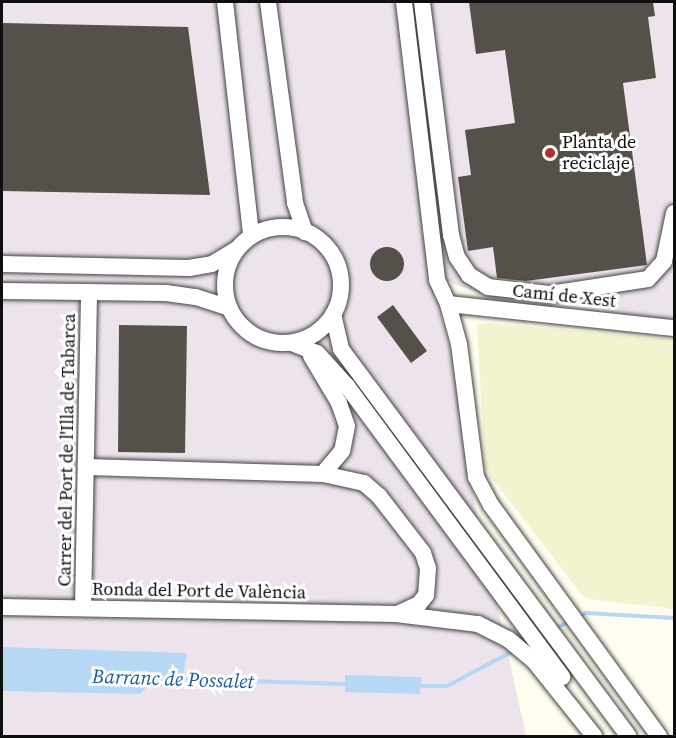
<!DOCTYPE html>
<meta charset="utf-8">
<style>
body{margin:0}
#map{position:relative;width:676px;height:738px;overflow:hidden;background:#fefdef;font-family:"Source Serif 4",serif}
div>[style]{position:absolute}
.industrial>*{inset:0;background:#ece3ec}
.farmland>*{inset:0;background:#f4f3d0}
.water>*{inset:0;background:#b6d8f4}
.stream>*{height:4px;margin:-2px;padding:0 2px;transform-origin:2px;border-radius:2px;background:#b6d8f4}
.building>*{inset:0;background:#56504b}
.round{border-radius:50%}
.roads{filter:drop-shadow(0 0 2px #414141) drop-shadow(0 0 2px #414141)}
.minor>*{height:16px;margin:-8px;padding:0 8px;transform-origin:8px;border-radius:8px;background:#fff}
.minor>.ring{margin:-8px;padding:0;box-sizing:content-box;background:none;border:16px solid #fff;border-radius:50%}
.dots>*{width:16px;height:16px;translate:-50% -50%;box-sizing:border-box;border:3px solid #fff;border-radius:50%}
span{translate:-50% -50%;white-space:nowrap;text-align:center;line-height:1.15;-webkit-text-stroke:6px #fff;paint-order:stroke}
.poi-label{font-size:18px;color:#0e0e0e}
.left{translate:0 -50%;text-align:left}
.street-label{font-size:18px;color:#0e0e0e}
.water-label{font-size:20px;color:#1b5a9c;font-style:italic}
.frame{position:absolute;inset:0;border:3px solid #0e0e0e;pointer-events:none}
</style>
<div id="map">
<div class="industrial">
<div style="clip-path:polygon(2px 2px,396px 2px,433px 283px,454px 365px,469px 477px,526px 736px,2px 736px)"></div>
<div style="clip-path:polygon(408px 2px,674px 2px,674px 320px,508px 304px,444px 280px)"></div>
</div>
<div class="farmland">
<div style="clip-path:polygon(488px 323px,674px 339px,674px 609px,589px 599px,582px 595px,485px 469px,477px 325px)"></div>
</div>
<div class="water">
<div style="clip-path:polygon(2px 647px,187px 653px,182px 683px,152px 683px,139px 694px,2px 691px)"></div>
<div style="clip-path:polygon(345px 675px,421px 677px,420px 694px,345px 692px)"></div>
</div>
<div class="stream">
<div style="left:578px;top:617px;width:9px;rotate:-27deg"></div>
<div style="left:586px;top:613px;width:88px;rotate:3.3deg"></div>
<div style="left:554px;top:629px;width:17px;rotate:-25deg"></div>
<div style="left:179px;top:679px;width:166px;rotate:1.7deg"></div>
<div style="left:420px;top:686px;width:27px"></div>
<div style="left:447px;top:686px;width:75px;rotate:-27.9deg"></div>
</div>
<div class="building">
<div style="clip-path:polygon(469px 2px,653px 2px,655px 16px,648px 17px,656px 78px,623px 83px,647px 265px,526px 281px,497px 278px,493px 247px,468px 251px,458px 177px,471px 175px,465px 130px,515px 123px,505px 50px,476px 54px)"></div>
<div style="clip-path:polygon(2px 23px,188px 27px,210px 195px,2px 191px)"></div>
<div class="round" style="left:370px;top:247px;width:34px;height:34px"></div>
<div style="clip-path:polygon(393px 305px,427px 351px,411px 363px,377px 317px)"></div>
<div style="clip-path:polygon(119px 325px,187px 326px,185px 453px,118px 452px)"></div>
</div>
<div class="roads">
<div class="minor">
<div style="left:225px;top:2px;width:234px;rotate:83.6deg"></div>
<div style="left:268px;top:2px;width:203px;rotate:82.3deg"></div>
<div style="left:295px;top:203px;width:31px;rotate:71deg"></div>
<div style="left:404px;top:2px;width:280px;rotate:83.2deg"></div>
<div style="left:437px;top:280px;width:26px;rotate:65deg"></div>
<div style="left:448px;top:304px;width:41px;rotate:74.6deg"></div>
<div style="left:459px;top:344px;width:134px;rotate:82.7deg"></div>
<div style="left:476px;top:477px;width:32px;rotate:62deg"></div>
<div style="left:491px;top:505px;width:286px;rotate:54deg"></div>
<div style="left:422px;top:2px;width:235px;rotate:82.9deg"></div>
<div style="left:451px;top:235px;width:23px;rotate:75deg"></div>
<div style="left:457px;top:257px;width:22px;rotate:56deg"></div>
<div style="left:469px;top:275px;width:22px;rotate:32deg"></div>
<div style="left:488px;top:287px;width:62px;rotate:6.4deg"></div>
<div style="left:550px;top:294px;width:99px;rotate:-8.7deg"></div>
<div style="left:648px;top:279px;width:24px;rotate:-48deg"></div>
<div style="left:664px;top:261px;width:49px;rotate:-78.2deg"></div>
<div class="ring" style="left:225px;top:227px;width:100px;height:100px"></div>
<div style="left:2px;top:264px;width:187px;rotate:1.2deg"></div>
<div style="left:189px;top:268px;width:23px;rotate:-10deg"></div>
<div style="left:212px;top:264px;width:27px;rotate:-31deg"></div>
<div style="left:2px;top:291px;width:164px;rotate:0.7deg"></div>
<div style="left:166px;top:293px;width:30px;rotate:8deg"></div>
<div style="left:196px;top:297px;width:35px;rotate:18deg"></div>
<div style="left:448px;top:304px;width:227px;rotate:6.1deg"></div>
<div style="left:333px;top:314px;width:36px;rotate:77deg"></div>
<div style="left:341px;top:349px;width:482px;rotate:53.4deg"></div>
<div style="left:292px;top:343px;width:27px;rotate:22deg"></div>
<div style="left:317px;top:353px;width:45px;rotate:47.7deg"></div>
<div style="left:347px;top:386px;width:362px;rotate:53.5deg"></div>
<div style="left:311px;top:356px;width:55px;rotate:59.2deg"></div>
<div style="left:339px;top:403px;width:24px;rotate:71deg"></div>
<div style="left:347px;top:426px;width:25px;rotate:101deg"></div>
<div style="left:342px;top:451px;width:30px;rotate:130deg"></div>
<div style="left:87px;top:467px;width:236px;rotate:1.7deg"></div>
<div style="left:323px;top:474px;width:42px;rotate:12.4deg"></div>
<div style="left:364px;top:483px;width:20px;rotate:41deg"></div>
<div style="left:379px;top:496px;width:72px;rotate:52.3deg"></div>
<div style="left:423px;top:553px;width:16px;rotate:72deg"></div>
<div style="left:428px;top:568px;width:27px;rotate:94deg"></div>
<div style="left:426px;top:595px;width:11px;rotate:128deg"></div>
<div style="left:419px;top:604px;width:21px;rotate:155deg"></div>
<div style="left:2px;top:607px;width:394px;rotate:1deg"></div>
<div style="left:396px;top:614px;width:83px;rotate:7deg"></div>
<div style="left:478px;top:624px;width:34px;rotate:27deg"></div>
<div style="left:508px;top:639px;width:35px;rotate:40deg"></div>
<div style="left:535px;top:662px;width:95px;rotate:51.4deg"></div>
<div style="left:83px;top:608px;width:316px;rotate:-88.9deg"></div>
</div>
</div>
<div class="dots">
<div style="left:550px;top:153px;background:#ba2e2a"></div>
</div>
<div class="poi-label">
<span class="left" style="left:562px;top:153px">Planta de<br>reciclaje</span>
</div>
<div class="street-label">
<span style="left:564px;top:296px;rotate:6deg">Camí de Xest</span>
<span style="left:67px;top:450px;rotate:-89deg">Carrer del Port de l'Illa de Tabarca</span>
<span style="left:199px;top:591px;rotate:1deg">Ronda del Port de València</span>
</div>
<div class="water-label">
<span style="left:173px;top:679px;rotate:2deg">Barranc de Possalet</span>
</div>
<div class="frame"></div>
</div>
